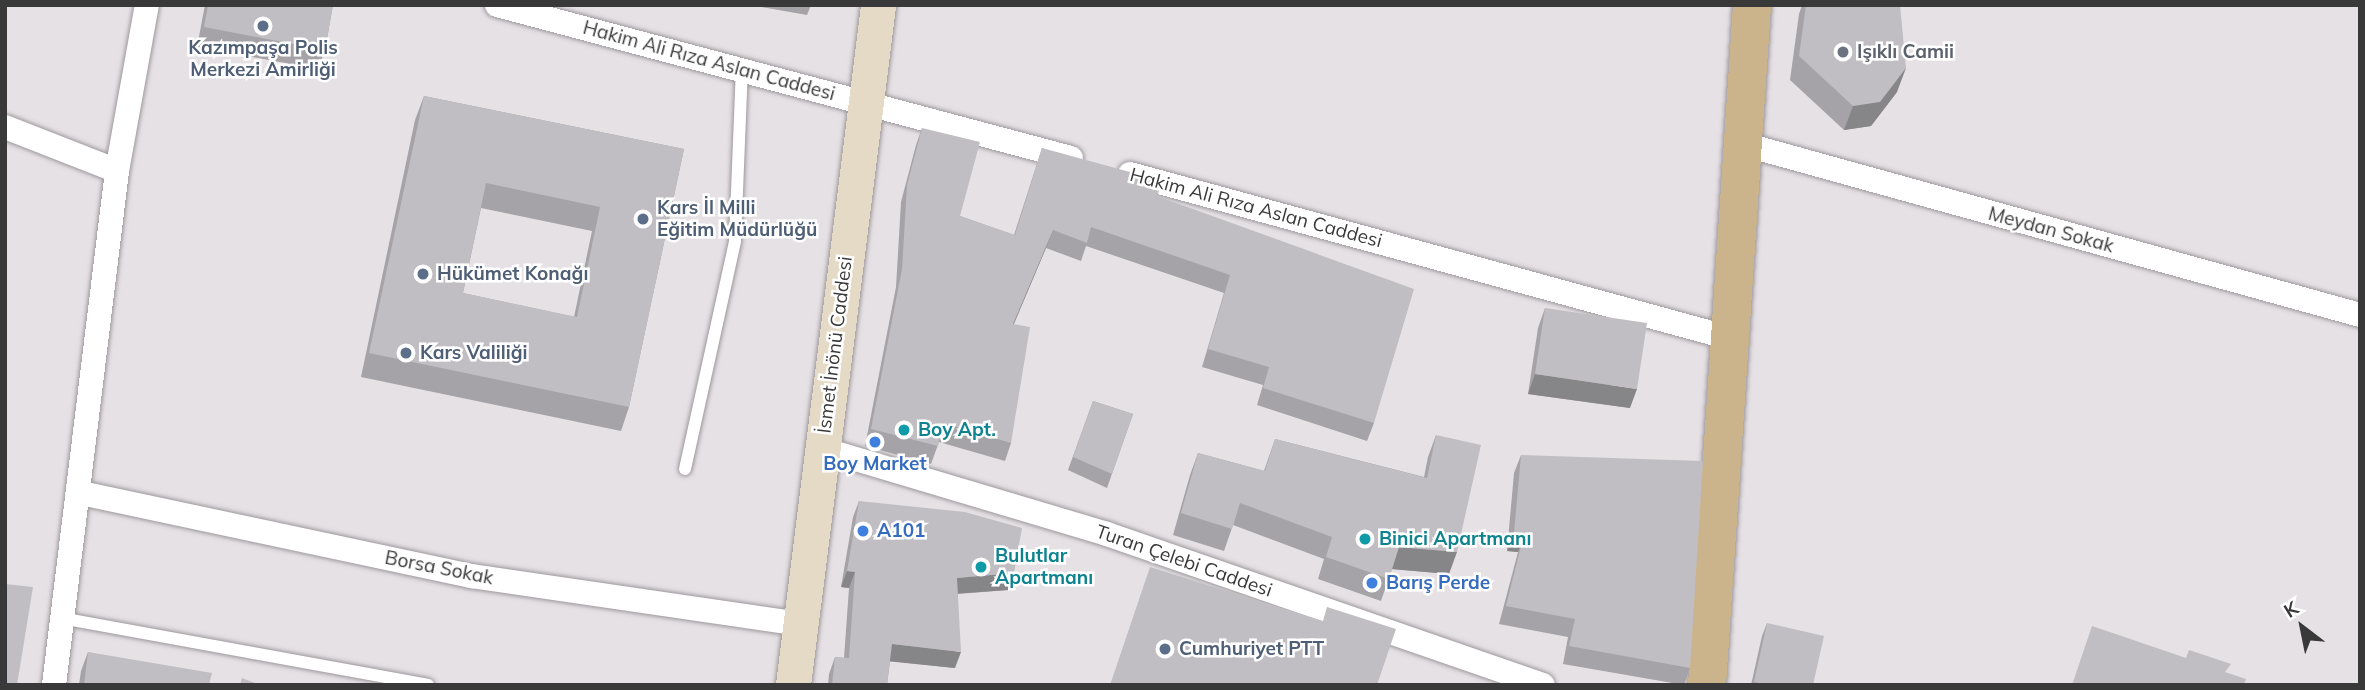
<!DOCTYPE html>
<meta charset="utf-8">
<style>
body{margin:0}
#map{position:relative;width:2365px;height:690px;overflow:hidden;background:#e6e1e5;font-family:Mulish,sans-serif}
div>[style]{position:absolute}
.roads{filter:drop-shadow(0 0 2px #9d989c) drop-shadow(0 0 2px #9d989c)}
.service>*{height:12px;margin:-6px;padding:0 6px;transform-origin:6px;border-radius:6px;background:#fff}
.minor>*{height:24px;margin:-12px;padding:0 12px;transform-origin:12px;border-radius:12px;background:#fff}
.secondary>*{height:35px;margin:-17.5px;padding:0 17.5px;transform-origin:17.5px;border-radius:17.5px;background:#e5dac5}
.primary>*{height:38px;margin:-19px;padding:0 19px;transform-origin:19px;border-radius:19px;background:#cbb48b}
.wall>*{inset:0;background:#a5a3a7}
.shaded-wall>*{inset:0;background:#868588}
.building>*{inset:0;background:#c0bec2}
.dots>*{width:19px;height:19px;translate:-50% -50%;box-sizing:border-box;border:4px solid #fff;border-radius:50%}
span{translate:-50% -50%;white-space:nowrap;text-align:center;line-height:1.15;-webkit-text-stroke:5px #fff;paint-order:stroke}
.service-label{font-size:19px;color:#4e5e75;font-weight:700}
.left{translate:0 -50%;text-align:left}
.worship-label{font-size:19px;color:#5b616d;font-weight:700}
.street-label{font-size:19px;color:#3a393a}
.culture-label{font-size:19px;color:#0d838f;font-weight:700}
.shop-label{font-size:19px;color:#366cbe;font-weight:700}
.frame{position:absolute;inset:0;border:7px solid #3a393a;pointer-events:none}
.north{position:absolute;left:2267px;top:592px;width:70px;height:70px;-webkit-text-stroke:5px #fff;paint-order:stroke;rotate:328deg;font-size:19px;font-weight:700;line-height:28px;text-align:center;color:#3a393a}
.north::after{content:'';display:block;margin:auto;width:24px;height:32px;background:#3a393a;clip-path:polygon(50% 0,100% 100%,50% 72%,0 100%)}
</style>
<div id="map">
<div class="roads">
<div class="service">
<div style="left:685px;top:469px;width:233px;rotate:-77.6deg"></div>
<div style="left:735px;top:241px;width:172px;rotate:-87.7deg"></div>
<div style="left:66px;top:619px;width:368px;rotate:10.3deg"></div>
</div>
<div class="minor">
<div style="left:497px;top:5px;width:594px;rotate:14.93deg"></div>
<div style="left:5px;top:127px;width:120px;rotate:21.4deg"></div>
<div style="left:1743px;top:144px;width:640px;rotate:15.49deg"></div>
<div style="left:1130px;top:174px;width:622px;rotate:15.29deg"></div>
<div style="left:822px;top:449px;width:297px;rotate:16.6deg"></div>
<div style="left:1107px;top:534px;width:461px;rotate:19.1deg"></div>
<div style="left:81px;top:493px;width:400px;rotate:12deg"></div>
<div style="left:472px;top:576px;width:331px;rotate:8.3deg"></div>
<div style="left:54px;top:685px;width:518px;rotate:-83.01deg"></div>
<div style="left:117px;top:171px;width:169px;rotate:-79.8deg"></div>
</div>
<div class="secondary">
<div style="left:793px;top:685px;width:685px;rotate:-82.87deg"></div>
</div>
<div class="primary">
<div style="left:1707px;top:685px;width:681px;rotate:-86.21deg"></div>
</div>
</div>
<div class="wall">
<div style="clip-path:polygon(205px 5px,333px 5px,325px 50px,318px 69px,197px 47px)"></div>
<div style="clip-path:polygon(750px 5px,811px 5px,807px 15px)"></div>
<div style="clip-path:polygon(1802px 5px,1900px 5px,1897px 92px,1871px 126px,1844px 130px,1790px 80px,1799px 14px)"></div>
<div style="clip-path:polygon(evenodd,424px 96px,684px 149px,629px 407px,621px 431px,361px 377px,415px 120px,424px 96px,481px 208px,592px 231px,574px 317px,463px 293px,481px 208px)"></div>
<div style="clip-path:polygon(922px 128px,960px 216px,1014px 235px,1042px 148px,1157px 196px,1374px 423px,1367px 441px,1257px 405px,1263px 385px,1202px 367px,1224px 293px,1086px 246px,1081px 261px,1046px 248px,1014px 324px,1011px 443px,1005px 461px,939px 442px,931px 464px,865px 446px,896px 287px,901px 202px,916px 145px)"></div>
<div style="clip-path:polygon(1545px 308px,1630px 408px,1528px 394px,1538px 328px)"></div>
<div style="clip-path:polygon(1093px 401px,1133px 414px,1107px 488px,1068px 470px)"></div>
<div style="clip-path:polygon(1436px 435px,1449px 574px,1392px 569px,1381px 601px,1318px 579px,1324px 559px,1233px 525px,1224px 551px,1173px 535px,1190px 475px,1198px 453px,1264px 471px,1275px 439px,1424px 477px,1428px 457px)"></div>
<div style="clip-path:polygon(1521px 455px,1690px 668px,1684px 685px,1563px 664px,1568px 637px,1499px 624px,1518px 552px,1507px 551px,1514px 473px)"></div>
<div style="clip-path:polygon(859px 501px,1014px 573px,1008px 590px,958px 594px,955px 668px,890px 661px,887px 685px,828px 685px,829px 674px,835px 657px,844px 658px,849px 588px,841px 587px,853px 517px)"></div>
<div style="clip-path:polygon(1767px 623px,1813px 685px,1751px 685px,1762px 636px)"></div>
<div style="clip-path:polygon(88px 652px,209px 685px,79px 685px,81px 671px)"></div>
</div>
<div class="shaded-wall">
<div style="clip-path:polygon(1906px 68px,1897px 92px,1871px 126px,1844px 130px,1853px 106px)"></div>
<div style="clip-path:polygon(1053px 230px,1046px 248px,1006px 342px,1013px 324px)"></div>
<div style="clip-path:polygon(1535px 374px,1637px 389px,1630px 408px,1528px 394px)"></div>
<div style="clip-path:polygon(1514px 533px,1524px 534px,1518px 552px,1507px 551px)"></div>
<div style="clip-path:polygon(1399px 547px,1457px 552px,1449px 574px,1391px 569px)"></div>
<div style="clip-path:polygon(847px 571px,855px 572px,849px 588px,841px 587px)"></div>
<div style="clip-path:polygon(1014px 573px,1008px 590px,951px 594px,957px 578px)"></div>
<div style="clip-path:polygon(892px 644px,961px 652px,955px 668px,886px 661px)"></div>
</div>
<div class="building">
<div style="clip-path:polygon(208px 5px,333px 5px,325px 50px,204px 27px)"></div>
<div style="clip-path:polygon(1806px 5px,1900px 5px,1906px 68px,1880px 102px,1853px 106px,1799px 56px)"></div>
<div style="clip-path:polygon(evenodd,424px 96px,684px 149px,629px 407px,369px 353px,424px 96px,486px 183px,600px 207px,577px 317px,463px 293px,486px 183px)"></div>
<div style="clip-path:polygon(922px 128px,980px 142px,960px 216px,1015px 235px,1042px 148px,1163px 181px,1157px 196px,1414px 289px,1374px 423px,1263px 388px,1269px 367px,1208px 349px,1230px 275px,1091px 227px,1087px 243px,1053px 230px,1013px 324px,1030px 327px,1011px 443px,943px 423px,938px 446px,871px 429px,902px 269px,907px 185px)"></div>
<div style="clip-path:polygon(1545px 308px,1647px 323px,1637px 389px,1535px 374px)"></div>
<div style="clip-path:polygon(1093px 401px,1133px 414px,1112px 474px,1073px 457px)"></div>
<div style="clip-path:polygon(1436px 435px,1481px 445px,1457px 552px,1399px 547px,1389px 579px,1326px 557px,1332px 537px,1240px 503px,1232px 529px,1181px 513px,1198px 453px,1265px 471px,1275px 439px,1427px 478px)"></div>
<div style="clip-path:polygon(1521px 455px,1703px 461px,1690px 668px,1569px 646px,1575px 619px,1506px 606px,1524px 534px,1514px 533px)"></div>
<div style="clip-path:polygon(859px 501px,965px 512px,1022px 528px,1014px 573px,957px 578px,961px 652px,892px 644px,887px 685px,832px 685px,835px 657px,849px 658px,855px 572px,847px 571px)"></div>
<div style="clip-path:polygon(1150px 567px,1323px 621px,1327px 607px,1396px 629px,1377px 685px,1110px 685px)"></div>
<div style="clip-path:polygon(5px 584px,33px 587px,17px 685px,5px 685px)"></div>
<div style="clip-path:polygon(1767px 623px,1824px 636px,1813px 685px,1768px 685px,1754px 682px)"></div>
<div style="clip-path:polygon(2092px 626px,2186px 658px,2189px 650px,2231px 664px,2225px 672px,2246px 679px,2244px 685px,2072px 685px)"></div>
<div style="clip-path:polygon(88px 652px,212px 673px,209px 685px,84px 685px)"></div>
<div style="clip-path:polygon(242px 678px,260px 685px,240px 685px)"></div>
</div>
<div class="dots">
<div style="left:263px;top:26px;background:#5c6f8a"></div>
<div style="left:1843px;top:52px;background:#6b7280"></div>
<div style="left:643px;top:219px;background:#5c6f8a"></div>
<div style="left:423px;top:274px;background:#5c6f8a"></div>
<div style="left:406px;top:353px;background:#5c6f8a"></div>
<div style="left:904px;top:430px;background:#0f9aa8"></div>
<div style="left:875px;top:442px;background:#3f7fe0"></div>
<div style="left:863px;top:531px;background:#3f7fe0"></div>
<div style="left:1365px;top:539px;background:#0f9aa8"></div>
<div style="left:981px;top:567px;background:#0f9aa8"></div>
<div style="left:1372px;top:583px;background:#3f7fe0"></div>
<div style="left:1165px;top:649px;background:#5c6f8a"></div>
</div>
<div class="service-label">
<span style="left:263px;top:59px">Kazımpaşa Polis<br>Merkezi Amirliği</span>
<span class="left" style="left:657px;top:219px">Kars İl Milli<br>Eğitim Müdürlüğü</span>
<span class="left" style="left:437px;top:274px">Hükümet Konağı</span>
<span class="left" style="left:420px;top:353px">Kars Valiliği</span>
<span class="left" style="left:1179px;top:649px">Cumhuriyet PTT</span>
</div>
<div class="worship-label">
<span class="left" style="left:1857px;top:52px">Işıklı Camii</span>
</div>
<div class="street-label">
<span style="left:709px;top:61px;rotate:15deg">Hakim Ali Rıza Aslan Caddesi</span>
<span style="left:1256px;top:208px;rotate:15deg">Hakim Ali Rıza Aslan Caddesi</span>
<span style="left:2051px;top:230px;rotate:15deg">Meydan Sokak</span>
<span style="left:835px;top:345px;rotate:-83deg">İsmet İnönü Caddesi</span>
<span style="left:1184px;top:561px;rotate:19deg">Turan Çelebi Caddesi</span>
<span style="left:439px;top:568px;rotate:11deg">Borsa Sokak</span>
</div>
<div class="culture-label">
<span class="left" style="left:918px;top:430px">Boy Apt.</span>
<span class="left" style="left:1379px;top:539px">Binici Apartmanı</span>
<span class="left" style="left:995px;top:567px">Bulutlar<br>Apartmanı</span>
</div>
<div class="shop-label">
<span style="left:875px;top:464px">Boy Market</span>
<span class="left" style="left:877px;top:531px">A101</span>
<span class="left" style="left:1386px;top:583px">Barış Perde</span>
</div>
<div class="frame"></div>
<div class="north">K</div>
</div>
